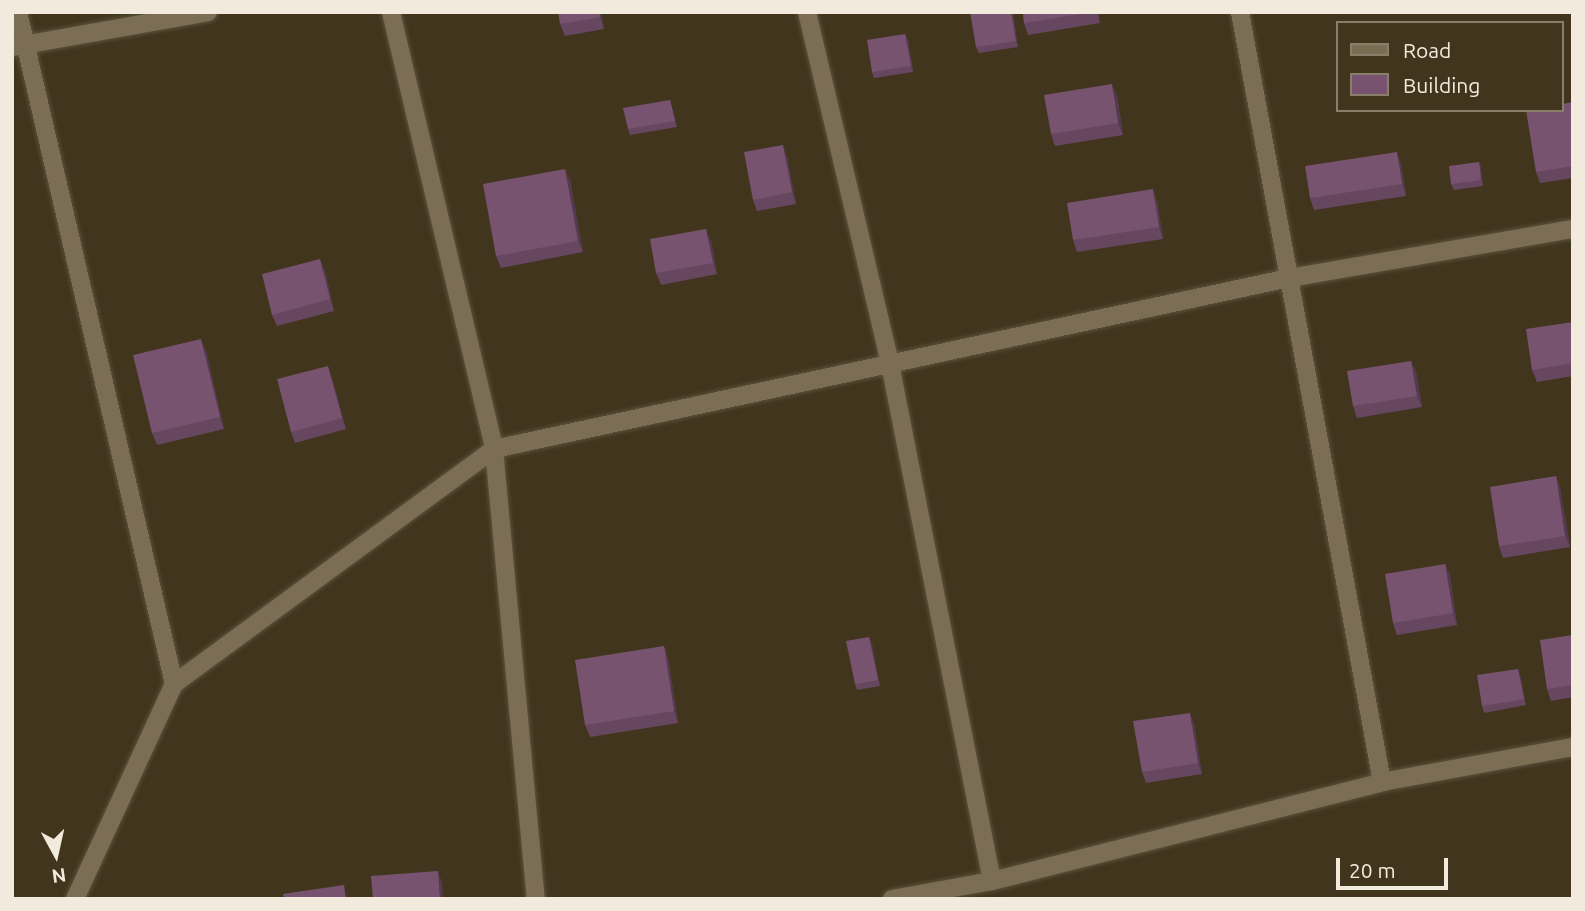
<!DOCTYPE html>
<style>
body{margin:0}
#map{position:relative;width:1585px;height:911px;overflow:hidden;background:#41351e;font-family:Ubuntu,sans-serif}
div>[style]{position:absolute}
.roads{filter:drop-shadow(0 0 2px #5c523d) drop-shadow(0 0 2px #5c523d)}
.minor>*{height:18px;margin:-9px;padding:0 9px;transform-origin:9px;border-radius:9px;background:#7b6e55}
.wall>*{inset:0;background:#674760}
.shaded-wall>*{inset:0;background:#543a4e}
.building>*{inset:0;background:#785370}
span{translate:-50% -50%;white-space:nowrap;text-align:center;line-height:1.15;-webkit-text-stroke:7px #41351e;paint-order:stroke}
.frame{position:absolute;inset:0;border:14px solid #f2ebdd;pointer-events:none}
.legend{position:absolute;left:1336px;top:21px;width:228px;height:91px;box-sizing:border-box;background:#41351e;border:2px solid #887e6a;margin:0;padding:9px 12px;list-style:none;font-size:21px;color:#f2ebdd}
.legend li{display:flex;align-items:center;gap:14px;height:35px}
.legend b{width:35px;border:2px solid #887e6a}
.north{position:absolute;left:21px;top:820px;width:70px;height:70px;-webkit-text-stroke:5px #41351e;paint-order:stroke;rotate:172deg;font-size:19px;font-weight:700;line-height:28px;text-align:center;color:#f2ebdd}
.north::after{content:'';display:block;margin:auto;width:24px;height:32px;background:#f2ebdd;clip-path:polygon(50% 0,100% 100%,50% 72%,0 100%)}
.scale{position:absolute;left:1336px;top:858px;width:112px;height:32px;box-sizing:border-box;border:4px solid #f2ebdd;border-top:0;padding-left:9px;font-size:21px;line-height:24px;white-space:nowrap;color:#f2ebdd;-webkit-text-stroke:5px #41351e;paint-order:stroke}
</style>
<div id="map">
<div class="roads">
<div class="minor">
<div style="left:18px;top:12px;width:690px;rotate:76.93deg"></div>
<div style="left:391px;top:12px;width:449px;rotate:76.7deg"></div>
<div style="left:494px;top:449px;width:452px;rotate:84.7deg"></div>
<div style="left:807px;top:12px;width:362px;rotate:76.7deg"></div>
<div style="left:890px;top:364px;width:527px;rotate:78.84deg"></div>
<div style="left:1240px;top:12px;width:783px;rotate:79.55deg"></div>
<div style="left:12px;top:47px;width:199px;rotate:-10.1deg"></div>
<div style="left:75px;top:899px;width:237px;rotate:-65.3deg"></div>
<div style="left:174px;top:684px;width:397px;rotate:-36.3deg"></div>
<div style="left:494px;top:449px;width:813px;rotate:-12.14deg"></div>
<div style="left:1289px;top:278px;width:288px;rotate:-9.8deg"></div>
<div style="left:892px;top:899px;width:102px;rotate:-10.2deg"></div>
<div style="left:992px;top:881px;width:402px;rotate:-14.2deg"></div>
<div style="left:1382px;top:782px;width:194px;rotate:-10.4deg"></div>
</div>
</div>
<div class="wall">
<div style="clip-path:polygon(601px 12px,604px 29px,565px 36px,560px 24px)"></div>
<div style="clip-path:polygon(1013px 12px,1018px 47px,979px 53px,976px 47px)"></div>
<div style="clip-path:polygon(1023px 12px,1098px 12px,1100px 23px,1028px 35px,1024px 23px)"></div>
<div style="clip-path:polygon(905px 34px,908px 40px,913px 72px,874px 78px,872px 72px)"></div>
<div style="clip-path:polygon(1117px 96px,1123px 135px,1055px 146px,1051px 134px)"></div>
<div style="clip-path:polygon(670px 100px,677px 127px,630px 135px,628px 129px)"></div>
<div style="clip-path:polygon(1573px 102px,1573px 178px,1540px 183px,1536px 172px)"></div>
<div style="clip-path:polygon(787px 157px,796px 204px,757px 211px,753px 200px)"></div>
<div style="clip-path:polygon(1479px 162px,1481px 168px,1483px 186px,1454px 190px,1451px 184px)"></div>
<div style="clip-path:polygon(1401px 164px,1406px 196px,1314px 210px,1310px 198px)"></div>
<div style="clip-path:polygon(570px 180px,583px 252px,501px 268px,496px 256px)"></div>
<div style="clip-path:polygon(1157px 201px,1163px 239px,1077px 252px,1073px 240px)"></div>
<div style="clip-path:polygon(711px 241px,717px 274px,661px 285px,656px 273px)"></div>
<div style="clip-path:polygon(325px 271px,334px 311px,277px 326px,272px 315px)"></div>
<div style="clip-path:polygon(1573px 322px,1573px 376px,1537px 382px,1532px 370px)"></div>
<div style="clip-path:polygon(206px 351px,224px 429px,157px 445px,152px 433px)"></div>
<div style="clip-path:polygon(1411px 361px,1416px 372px,1422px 407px,1357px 418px,1353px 406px)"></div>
<div style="clip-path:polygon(332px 378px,346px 429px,295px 443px,291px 432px)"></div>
<div style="clip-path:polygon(1556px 476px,1560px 488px,1570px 547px,1503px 558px,1499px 546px)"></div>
<div style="clip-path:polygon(1445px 564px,1450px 576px,1457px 625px,1397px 635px,1393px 623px)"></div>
<div style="clip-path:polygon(1573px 635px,1573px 697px,1551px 701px,1547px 689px)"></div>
<div style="clip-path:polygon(869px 637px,880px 686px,857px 690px,855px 684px)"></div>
<div style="clip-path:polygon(664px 646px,668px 658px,678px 723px,590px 737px,585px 725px)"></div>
<div style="clip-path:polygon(1518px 669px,1520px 675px,1526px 705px,1484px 713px,1482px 706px)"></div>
<div style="clip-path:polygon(1194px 724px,1202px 774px,1146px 783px,1142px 772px)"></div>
</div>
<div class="shaded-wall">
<div style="clip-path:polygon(599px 12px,601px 12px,604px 29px,600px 17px)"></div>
<div style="clip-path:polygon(1011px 12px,1013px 12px,1018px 47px,1016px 41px)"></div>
<div style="clip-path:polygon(905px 34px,908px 40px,913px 72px,911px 66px)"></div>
<div style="clip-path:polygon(1112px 84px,1117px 96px,1123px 135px,1118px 123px)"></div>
<div style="clip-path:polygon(783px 145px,787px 157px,796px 204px,792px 192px)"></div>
<div style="clip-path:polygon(1397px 152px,1401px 164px,1406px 196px,1402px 184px)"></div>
<div style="clip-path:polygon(1479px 162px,1481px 168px,1483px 186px,1481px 180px)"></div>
<div style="clip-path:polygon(565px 169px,570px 180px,583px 252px,578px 241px)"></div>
<div style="clip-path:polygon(1153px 189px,1157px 201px,1163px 239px,1159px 227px)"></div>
<div style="clip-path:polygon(706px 229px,711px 241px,717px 274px,713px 263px)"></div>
<div style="clip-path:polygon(320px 259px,325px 271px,334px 311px,330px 299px)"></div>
<div style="clip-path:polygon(201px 339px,206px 351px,224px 429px,220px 417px)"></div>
<div style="clip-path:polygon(1411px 361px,1416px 372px,1422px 407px,1417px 396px)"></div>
<div style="clip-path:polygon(328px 366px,332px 378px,346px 429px,342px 418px)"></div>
<div style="clip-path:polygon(1556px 476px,1560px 488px,1570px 547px,1565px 536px)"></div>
<div style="clip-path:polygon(1445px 564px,1450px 576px,1457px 625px,1453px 613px)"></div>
<div style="clip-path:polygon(869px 637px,872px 643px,880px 686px,878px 680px)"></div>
<div style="clip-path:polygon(664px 646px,668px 658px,678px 723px,674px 711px)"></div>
<div style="clip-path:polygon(1518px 669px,1520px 675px,1526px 705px,1524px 699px)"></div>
<div style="clip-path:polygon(1190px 713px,1194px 724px,1202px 774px,1198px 763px)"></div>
<div style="clip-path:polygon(438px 871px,442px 883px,443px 899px,440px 899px)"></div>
</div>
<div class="building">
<div style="clip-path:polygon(558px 12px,599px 12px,600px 17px,560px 24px)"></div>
<div style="clip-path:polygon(970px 12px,1011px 12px,1016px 41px,976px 47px)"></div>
<div style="clip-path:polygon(1023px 12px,1092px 12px,1024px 23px)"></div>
<div style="clip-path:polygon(905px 34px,911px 66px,872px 72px,867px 40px)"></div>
<div style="clip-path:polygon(1112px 84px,1118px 123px,1051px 134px,1044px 95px)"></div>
<div style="clip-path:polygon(670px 100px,675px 121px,628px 129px,623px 108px)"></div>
<div style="clip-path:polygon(1573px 102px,1573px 166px,1536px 172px,1526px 110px,1562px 110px,1562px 104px)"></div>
<div style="clip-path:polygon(783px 145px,792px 192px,753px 200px,744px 152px)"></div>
<div style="clip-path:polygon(1397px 152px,1402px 184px,1310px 198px,1305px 166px)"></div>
<div style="clip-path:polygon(1479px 162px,1481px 180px,1451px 184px,1449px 166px)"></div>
<div style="clip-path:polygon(565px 169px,578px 241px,496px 256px,483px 184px)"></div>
<div style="clip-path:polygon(1153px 189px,1159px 227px,1073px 240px,1067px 203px)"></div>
<div style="clip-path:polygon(706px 229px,713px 263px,656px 273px,650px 239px)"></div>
<div style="clip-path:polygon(320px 259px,330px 299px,272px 315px,262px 274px)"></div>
<div style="clip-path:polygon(1573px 322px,1573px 363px,1532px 370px,1526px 329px)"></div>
<div style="clip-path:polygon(201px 339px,220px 417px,152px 433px,133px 355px)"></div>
<div style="clip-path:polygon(1411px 361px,1417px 396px,1353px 406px,1347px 371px)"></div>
<div style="clip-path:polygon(328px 366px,342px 418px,291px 432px,277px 379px)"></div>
<div style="clip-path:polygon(1556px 476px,1565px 536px,1499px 546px,1490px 487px)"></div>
<div style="clip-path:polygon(1445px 564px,1453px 613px,1393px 623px,1385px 574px)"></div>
<div style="clip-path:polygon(1573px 635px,1573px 685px,1547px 689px,1540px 640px)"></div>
<div style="clip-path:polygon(869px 637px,878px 680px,855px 684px,846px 641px)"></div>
<div style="clip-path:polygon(664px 646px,674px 711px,585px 725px,575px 660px)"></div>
<div style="clip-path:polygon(1518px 669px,1524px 699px,1482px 706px,1477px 675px)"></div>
<div style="clip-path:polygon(1190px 713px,1198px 763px,1142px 772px,1133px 721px)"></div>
<div style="clip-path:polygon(438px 871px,440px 899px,373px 899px,371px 876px)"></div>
<div style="clip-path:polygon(344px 885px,346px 899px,284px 899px,283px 894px)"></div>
</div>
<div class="frame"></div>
<ul class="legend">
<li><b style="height:9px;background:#7b6e55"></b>Road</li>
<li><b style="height:19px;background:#785370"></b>Building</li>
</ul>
<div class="north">N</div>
<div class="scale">20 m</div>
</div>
